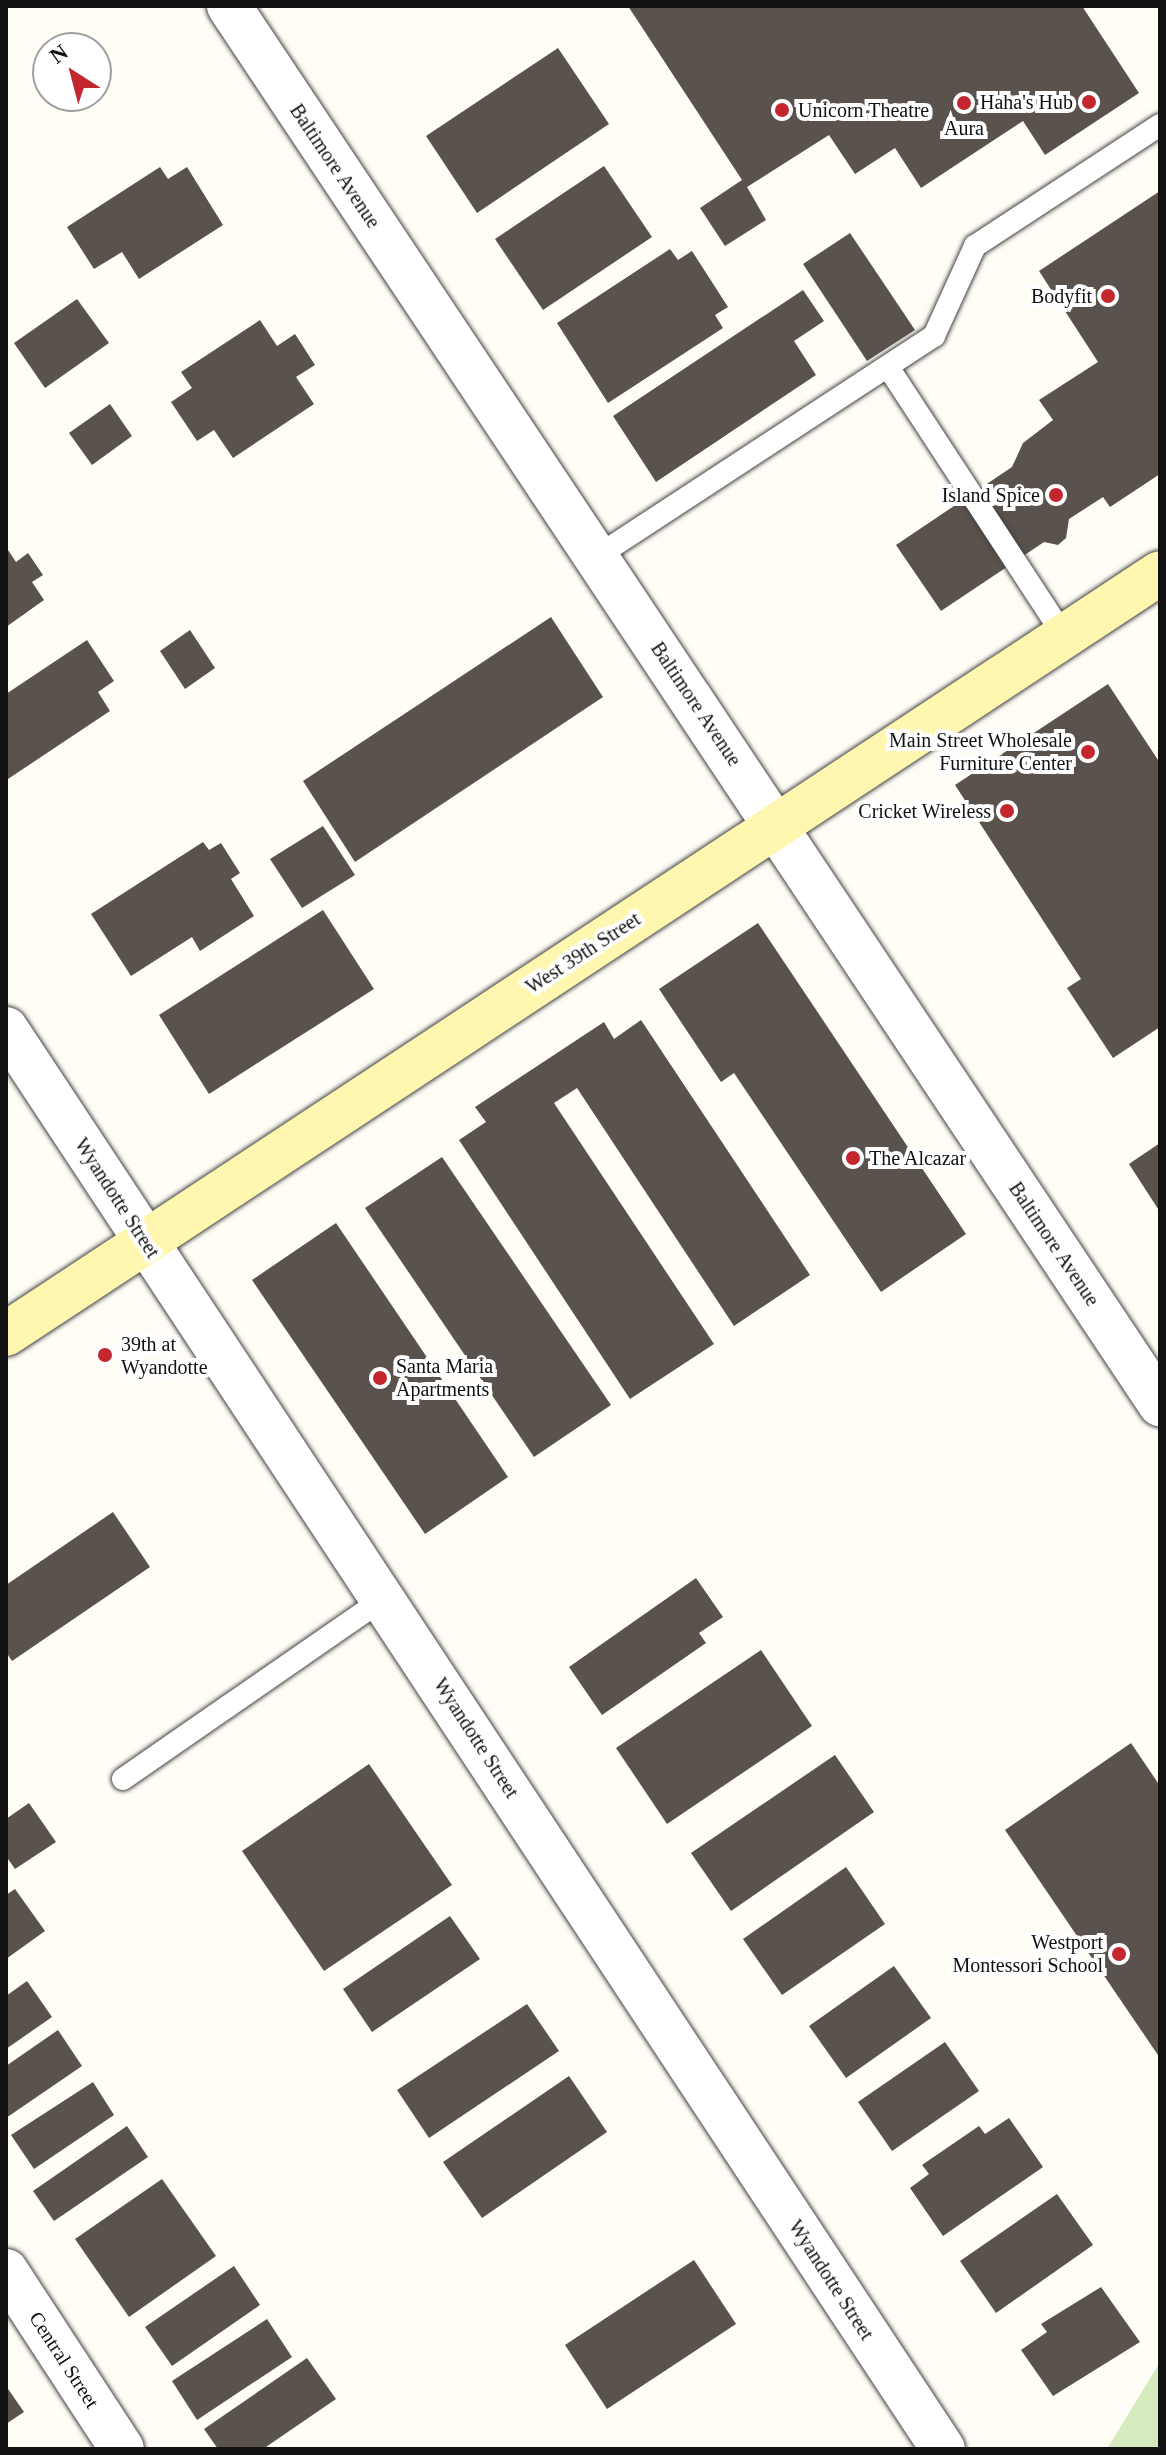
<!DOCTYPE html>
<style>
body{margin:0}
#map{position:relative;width:1166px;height:2455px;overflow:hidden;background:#fffdf5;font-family:"Times New Roman",serif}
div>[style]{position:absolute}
.green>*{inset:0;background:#d5ebbd}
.building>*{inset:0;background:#5a524d}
.roads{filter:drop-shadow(0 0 2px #444) drop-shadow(0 0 2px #444)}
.service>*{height:22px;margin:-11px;padding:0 11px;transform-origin:11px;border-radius:11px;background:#fff}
.minor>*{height:44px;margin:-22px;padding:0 22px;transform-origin:22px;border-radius:22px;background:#fff}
.secondary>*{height:44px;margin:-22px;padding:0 22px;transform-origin:22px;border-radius:22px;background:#fff6b0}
.dots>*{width:22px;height:22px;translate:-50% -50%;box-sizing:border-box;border:4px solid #fff;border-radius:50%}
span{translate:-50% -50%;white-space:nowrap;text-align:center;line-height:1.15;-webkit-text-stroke:8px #fff;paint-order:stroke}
.poi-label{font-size:20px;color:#111}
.right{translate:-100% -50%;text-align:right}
.left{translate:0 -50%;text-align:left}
.street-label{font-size:20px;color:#111}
.frame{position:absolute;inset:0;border:8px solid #111;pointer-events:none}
.north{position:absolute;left:32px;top:32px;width:80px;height:80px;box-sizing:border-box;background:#fff;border:2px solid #a0a0a0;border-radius:50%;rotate:324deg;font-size:22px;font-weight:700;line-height:32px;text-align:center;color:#111}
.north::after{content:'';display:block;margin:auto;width:28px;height:36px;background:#c4262e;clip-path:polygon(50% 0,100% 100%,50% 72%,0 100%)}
</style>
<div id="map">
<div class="green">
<div style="clip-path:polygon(1160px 2362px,1160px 2449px,1107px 2449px)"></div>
</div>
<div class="building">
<div style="clip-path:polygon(628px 6px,1082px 6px,1139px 93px,1045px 155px,1023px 121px,921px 188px,895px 148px,855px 174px,829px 135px,747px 187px,766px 220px,725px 246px,700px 208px,742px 180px)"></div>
<div style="clip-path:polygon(558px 48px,609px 124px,477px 213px,426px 136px)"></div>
<div style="clip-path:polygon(604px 166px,652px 237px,543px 310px,495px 239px)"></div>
<div style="clip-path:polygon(160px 167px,168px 179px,187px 167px,223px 225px,139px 279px,122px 252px,94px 269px,67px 227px)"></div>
<div style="clip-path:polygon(1160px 191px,1160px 474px,1110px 507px,1103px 497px,1069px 519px,1066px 538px,1058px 545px,1044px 542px,941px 611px,896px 545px,1012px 467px,1023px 443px,1053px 420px,1039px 400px,1098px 362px,1039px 271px)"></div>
<div style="clip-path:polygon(850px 233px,915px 330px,867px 361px,803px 264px)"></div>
<div style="clip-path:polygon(670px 249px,678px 260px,692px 251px,728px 307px,715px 315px,723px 328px,608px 403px,557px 323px)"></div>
<div style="clip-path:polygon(803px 290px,824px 321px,794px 341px,816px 375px,656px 482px,613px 416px)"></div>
<div style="clip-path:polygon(77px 299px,109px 343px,45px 388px,14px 343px)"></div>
<div style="clip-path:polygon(260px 320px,277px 346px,295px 334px,315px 365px,296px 377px,314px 404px,233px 458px,214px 430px,197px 441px,171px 402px,192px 388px,181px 372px)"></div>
<div style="clip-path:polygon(110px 404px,132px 436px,92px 465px,69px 433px)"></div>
<div style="clip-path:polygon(6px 547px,16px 562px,28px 553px,43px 575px,32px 582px,44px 600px,6px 627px)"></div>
<div style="clip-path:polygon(551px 617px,603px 697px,355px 862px,303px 781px)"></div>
<div style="clip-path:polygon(190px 630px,215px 668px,185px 689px,160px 651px)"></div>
<div style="clip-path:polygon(87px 640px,114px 681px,98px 692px,110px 711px,8px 779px,6px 694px)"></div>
<div style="clip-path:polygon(1108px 684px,1160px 763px,1160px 1027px,1113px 1058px,1067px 988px,1081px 979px,955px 785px)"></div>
<div style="clip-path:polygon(323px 826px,355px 875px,302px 908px,270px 859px)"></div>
<div style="clip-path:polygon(203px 842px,209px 850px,221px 843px,240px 873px,231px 879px,254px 916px,200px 951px,192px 937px,131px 976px,91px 914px)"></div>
<div style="clip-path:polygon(323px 910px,374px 989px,209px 1094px,159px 1015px)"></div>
<div style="clip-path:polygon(758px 923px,966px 1234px,881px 1292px,734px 1073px,721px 1082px,659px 989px)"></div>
<div style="clip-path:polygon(641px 1020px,810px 1275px,734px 1326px,577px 1088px,554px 1103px,714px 1344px,630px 1399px,459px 1140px,486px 1122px,475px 1107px,604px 1022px,614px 1039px)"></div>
<div style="clip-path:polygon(1160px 1143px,1160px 1212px,1129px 1164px)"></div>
<div style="clip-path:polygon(442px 1157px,611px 1405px,534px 1457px,365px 1208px)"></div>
<div style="clip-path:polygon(336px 1223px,508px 1477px,425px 1534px,252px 1280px)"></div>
<div style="clip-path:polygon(113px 1512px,150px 1567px,12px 1661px,6px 1652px,6px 1585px)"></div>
<div style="clip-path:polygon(696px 1578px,723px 1617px,699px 1633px,706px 1643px,602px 1715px,569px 1667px)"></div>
<div style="clip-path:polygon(761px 1650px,812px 1726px,667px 1824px,616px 1748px)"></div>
<div style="clip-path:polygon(1131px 1743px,1160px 1786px,1160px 2058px,1005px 1830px)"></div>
<div style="clip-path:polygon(835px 1755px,874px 1812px,731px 1911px,691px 1853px)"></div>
<div style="clip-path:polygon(369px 1764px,452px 1885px,324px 1971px,242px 1851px)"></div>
<div style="clip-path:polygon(29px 1803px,56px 1842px,15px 1869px,6px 1856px,6px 1819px)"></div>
<div style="clip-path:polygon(846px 1867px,885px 1924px,782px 1995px,743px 1939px)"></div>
<div style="clip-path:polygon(15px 1889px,45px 1931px,6px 1959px,6px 1895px)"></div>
<div style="clip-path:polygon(450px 1916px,480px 1959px,372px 2032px,343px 1989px)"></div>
<div style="clip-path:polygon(894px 1966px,931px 2018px,846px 2078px,809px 2026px)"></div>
<div style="clip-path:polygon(27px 1981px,52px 2017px,6px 2049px,6px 1996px)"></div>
<div style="clip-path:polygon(527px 2004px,559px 2051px,429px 2138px,397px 2090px)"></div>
<div style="clip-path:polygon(58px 2030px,82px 2066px,6px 2118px,6px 2066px)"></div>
<div style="clip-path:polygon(945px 2042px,979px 2091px,892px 2151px,858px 2102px)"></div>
<div style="clip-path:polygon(569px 2076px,607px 2132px,482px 2218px,443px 2162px)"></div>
<div style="clip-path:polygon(93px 2082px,114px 2115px,34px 2169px,11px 2135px)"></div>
<div style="clip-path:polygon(1009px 2118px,1043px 2167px,943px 2236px,910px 2188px,929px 2174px,922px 2165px,979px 2126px,985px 2134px)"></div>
<div style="clip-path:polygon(127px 2126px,148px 2157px,54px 2221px,33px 2191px)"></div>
<div style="clip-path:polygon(162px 2179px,216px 2256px,129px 2317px,75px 2239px)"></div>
<div style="clip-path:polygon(1057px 2194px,1093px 2245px,996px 2313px,960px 2261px)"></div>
<div style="clip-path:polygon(694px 2260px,736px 2324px,607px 2409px,565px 2345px)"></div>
<div style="clip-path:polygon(234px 2266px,260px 2305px,172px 2366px,145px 2327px)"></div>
<div style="clip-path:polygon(1101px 2287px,1140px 2342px,1053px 2396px,1021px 2350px,1047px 2332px,1041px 2324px)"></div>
<div style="clip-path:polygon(267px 2319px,292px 2357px,197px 2420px,172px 2381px)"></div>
<div style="clip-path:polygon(307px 2358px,336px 2399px,263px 2449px,218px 2449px,204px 2429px)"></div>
<div style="clip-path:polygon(6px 2386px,24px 2412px,6px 2424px)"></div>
</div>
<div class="roads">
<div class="service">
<div style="left:888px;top:367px;width:321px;rotate:56.8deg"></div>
<div style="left:596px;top:557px;width:404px;rotate:-33.2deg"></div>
<div style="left:934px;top:336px;width:99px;rotate:-65.5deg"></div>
<div style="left:975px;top:246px;width:221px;rotate:-33.2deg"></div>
<div style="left:123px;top:1779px;width:318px;rotate:-34.7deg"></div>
</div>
<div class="minor">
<div style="left:229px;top:6px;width:1680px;rotate:56.34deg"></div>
<div style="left:6px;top:1029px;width:1701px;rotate:56.58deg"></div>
<div style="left:6px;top:2271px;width:212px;rotate:56.9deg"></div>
</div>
<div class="secondary">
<div style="left:6px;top:1334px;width:1382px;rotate:-33.4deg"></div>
</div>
</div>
<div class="dots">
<div style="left:1089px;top:102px;background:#c4262e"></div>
<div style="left:964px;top:103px;background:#c4262e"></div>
<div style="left:782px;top:110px;background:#c4262e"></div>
<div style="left:1108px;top:296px;background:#c4262e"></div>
<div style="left:1056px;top:495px;background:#c4262e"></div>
<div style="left:1088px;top:752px;background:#c4262e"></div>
<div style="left:1007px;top:811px;background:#c4262e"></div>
<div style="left:853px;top:1158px;background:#c4262e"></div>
<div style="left:105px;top:1355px;background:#c4262e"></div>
<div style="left:380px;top:1378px;background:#c4262e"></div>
<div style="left:1119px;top:1954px;background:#c4262e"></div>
</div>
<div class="poi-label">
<span class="right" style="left:1073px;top:102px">Haha's Hub</span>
<span class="left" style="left:798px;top:110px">Unicorn Theatre</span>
<span style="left:964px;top:128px">Aura</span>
<span class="right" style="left:1092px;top:296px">Bodyfit</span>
<span class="right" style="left:1040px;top:495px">Island Spice</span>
<span class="right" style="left:1072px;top:752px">Main Street Wholesale<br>Furniture Center</span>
<span class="right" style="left:991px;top:811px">Cricket Wireless</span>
<span class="left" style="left:869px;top:1158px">The Alcazar</span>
<span class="left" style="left:121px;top:1356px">39th at<br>Wyandotte</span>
<span class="left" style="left:396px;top:1378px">Santa Maria<br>Apartments</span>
<span class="right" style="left:1103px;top:1954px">Westport<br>Montessori School</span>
</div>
<div class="street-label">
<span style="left:335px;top:166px;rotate:56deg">Baltimore Avenue</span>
<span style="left:696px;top:704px;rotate:56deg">Baltimore Avenue</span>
<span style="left:583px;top:953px;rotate:-33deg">West 39th Street</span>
<span style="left:117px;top:1198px;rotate:57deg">Wyandotte Street</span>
<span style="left:1054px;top:1244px;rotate:56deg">Baltimore Avenue</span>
<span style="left:476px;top:1738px;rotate:57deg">Wyandotte Street</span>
<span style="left:831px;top:2280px;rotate:57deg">Wyandotte Street</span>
<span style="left:64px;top:2360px;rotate:57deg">Central Street</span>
</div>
<div class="frame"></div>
<div class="north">N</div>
</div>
